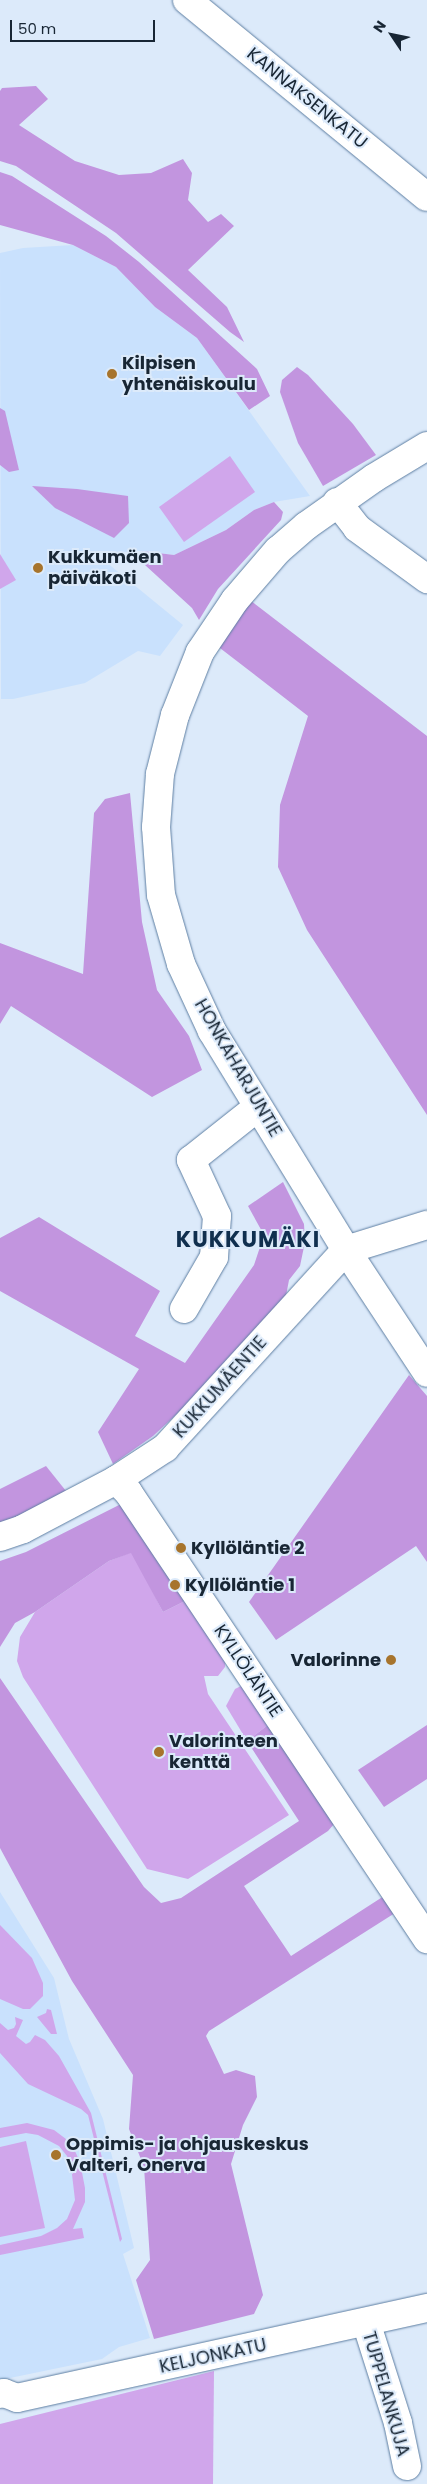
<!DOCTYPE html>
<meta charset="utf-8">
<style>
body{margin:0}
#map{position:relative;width:427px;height:2484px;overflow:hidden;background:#dceafa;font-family:Poppins,sans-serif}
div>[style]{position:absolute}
.built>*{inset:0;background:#c9e1fd}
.green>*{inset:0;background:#d0a6eb}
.forest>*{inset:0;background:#c295df}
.roads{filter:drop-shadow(0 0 1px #5d7ea2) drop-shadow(0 0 1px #5d7ea2)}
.minor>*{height:28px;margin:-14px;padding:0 14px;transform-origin:14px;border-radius:14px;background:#fff}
.dots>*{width:14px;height:14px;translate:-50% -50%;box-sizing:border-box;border:2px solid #dceafa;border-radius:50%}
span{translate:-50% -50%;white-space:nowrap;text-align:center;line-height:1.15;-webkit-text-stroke:4px #dceafa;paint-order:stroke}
.street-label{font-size:18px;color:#182634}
.poi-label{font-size:18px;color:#182634;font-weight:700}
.left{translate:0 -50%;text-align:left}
.right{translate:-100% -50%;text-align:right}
.district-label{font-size:22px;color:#102f4e;font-weight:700;letter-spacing:1px}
.north{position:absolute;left:367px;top:10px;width:50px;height:50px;-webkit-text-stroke:4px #dceafa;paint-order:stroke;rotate:304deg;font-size:14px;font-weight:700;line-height:20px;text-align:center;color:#182634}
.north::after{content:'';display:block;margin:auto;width:18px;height:22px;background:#182634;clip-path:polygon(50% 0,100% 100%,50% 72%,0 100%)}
.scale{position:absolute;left:10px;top:20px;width:145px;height:22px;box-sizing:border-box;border:2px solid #182634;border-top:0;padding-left:6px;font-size:15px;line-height:18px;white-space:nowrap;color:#182634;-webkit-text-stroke:4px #dceafa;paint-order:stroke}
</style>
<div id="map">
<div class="built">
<div style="clip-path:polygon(73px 245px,116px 267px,155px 307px,197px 338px,310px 496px,274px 502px,254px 510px,226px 530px,174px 555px,142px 551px,123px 552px,106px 562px,183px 625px,160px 656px,138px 651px,85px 683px,13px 699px,1px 699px,0 253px,23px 248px)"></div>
<div style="clip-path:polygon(0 1892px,54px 1978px,69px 2039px,103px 2119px,134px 2248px,123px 2254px,150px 2338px,119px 2347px,102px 2359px,5px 2379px,0 2379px)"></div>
</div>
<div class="green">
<div style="clip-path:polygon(230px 456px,255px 492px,184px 542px,159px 507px)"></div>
<div style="clip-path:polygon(0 554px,16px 580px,0 589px)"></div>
<div style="clip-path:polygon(132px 1552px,163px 1612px,189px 1599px,225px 1656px,225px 1667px,218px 1676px,204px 1676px,208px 1694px,289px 1815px,188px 1879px,147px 1869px,23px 1677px,17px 1661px,20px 1637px,35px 1612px,109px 1561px)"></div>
<div style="clip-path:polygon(243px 1685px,268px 1725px,247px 1741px,226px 1706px,235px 1689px)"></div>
<div style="clip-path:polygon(0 1925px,32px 1958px,43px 1983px,43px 1996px,30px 2009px,23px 2009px,0 1999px)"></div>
<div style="clip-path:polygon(47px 2009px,51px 2010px,57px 2034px,51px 2034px,37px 2017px,46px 2013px)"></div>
<div style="clip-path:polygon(15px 2017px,23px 2020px,16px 2036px,26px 2044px,30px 2042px,35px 2035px,45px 2040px,59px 2056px,91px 2113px,122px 2239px,120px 2242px,88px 2115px,81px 2109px,28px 2084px,0 2053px,0 2023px,8px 2030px,14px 2028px,16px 2024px)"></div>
<div style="clip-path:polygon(27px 2123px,54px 2130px,66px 2139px,74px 2149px,80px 2162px,85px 2188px,85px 2202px,73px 2229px,82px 2228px,84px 2238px,0 2255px,0 2245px,41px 2236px,57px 2228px,67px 2219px,75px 2200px,71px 2166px,67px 2156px,59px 2146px,38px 2135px,26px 2133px,0 2138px,0 2128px)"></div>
<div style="clip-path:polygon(26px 2141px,45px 2228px,0 2237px,0 2147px)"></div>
<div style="clip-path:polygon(214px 2371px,213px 2484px,0 2484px,0 2424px)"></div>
</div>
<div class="forest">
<div style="clip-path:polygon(36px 86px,48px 99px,19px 125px,75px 161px,119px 175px,151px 173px,183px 159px,192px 173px,188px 200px,208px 222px,221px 214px,234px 226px,188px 270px,227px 307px,244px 342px,230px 332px,116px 233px,16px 166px,0 161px,0 91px,2px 88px)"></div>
<div style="clip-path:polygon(0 172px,12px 176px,106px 236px,139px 262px,257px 369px,270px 396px,249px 410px,197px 338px,155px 307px,116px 267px,73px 245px,0 225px)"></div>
<div style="clip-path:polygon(297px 367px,308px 375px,353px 424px,376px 455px,323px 486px,298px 443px,280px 392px,282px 380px)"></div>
<div style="clip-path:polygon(0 408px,5px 411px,19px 470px,9px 472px,0 465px)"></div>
<div style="clip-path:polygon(32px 486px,77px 489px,128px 496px,129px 523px,114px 538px,55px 508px)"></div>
<div style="clip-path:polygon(274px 502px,283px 512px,281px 520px,218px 589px,199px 620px,192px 608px,145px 565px,142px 551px,174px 555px,226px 530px,254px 510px)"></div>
<div style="clip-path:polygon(246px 597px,427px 736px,427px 1115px,307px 930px,278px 867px,280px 805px,308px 716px,216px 645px)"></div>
<div style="clip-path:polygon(130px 793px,142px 922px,157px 990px,189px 1036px,202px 1070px,152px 1097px,11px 1006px,0 1024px,0 943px,83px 974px,94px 813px,105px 799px)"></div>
<div style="clip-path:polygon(283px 1182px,304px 1224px,305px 1242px,300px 1266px,289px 1280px,285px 1301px,231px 1364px,153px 1436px,113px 1464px,98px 1432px,139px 1369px,0 1291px,0 1238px,39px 1217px,160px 1291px,135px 1336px,185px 1363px,254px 1265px,264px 1235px,248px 1206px)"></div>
<div style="clip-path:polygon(409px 1375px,427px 1396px,427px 1562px,416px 1546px,276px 1640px,249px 1602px)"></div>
<div style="clip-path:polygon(46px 1466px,66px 1491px,0 1528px,0 1489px)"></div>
<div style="clip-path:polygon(123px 1503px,189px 1599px,163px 1612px,131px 1553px,109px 1561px,35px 1612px,15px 1623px,0 1647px,0 1561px,26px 1552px)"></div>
<div style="clip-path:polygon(0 1678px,144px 1887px,161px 1903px,181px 1898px,299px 1821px,247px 1741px,268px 1725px,334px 1824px,328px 1831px,244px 1886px,291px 1956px,384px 1896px,395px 1913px,209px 2031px,206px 2036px,224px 2074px,236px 2070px,255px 2076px,257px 2097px,243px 2125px,231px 2164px,263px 2295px,254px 2314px,154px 2339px,136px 2280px,150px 2260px,144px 2167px,129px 2129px,133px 2075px,72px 1981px,0 1848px)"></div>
<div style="clip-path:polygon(427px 1725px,427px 1779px,384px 1807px,358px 1770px)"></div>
</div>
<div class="roads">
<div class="minor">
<div style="left:187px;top:0;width:310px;rotate:39.4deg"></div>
<div style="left:427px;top:446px;width:62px;rotate:148.9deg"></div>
<div style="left:374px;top:478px;width:83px;rotate:144.8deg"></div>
<div style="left:306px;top:526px;width:37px;rotate:139deg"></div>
<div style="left:278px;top:550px;width:66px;rotate:130.7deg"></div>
<div style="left:235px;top:600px;width:63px;rotate:123.9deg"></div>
<div style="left:200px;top:652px;width:68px;rotate:111.6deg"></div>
<div style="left:175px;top:715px;width:61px;rotate:104.3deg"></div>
<div style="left:160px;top:774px;width:53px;rotate:94.3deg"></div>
<div style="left:156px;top:827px;width:68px;rotate:85.8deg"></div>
<div style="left:161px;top:895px;width:72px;rotate:73.8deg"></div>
<div style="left:181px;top:964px;width:74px;rotate:65.2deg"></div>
<div style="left:212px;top:1031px;width:257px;rotate:58.5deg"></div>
<div style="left:346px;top:1250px;width:147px;rotate:56.6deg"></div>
<div style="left:337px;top:502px;width:33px;rotate:52deg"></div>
<div style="left:357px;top:528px;width:87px;rotate:36.1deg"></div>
<div style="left:184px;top:1309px;width:60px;rotate:-60deg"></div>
<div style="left:214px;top:1257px;width:41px;rotate:-85.8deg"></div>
<div style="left:217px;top:1216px;width:62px;rotate:-114.9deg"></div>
<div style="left:191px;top:1160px;width:74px;rotate:-38.4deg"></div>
<div style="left:116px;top:1480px;width:17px;rotate:45deg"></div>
<div style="left:128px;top:1492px;width:538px;rotate:56.22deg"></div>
<div style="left:0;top:1537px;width:24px;rotate:-19deg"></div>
<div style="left:23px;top:1529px;width:105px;rotate:-27.8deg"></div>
<div style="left:116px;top:1480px;width:59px;rotate:-33.1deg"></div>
<div style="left:165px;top:1448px;width:268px;rotate:-47.6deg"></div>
<div style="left:346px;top:1250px;width:85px;rotate:-17.2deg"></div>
<div style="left:366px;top:2322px;width:106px;rotate:72.4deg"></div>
<div style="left:398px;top:2423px;width:44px;rotate:78.2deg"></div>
<div style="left:0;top:2394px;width:4px;rotate:-14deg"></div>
<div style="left:4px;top:2393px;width:14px;rotate:21deg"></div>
<div style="left:17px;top:2398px;width:420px;rotate:-12.4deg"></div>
</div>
</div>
<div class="dots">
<div style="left:112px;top:374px;background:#a7742c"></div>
<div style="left:38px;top:568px;background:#a7742c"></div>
<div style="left:181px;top:1548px;background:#a7742c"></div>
<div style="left:175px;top:1585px;background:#a7742c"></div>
<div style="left:391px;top:1660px;background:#a7742c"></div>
<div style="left:159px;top:1752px;background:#a7742c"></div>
<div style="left:56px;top:2155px;background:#a7742c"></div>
</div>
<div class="street-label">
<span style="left:307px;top:98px;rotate:39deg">KANNAKSENKATU</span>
<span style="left:238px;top:1068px;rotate:60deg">HONKAHARJUNTIE</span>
<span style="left:220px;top:1387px;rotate:-48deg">KUKKUMÄENTIE</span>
<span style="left:248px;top:1671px;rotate:56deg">KYLLÖLÄNTIE</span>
<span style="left:213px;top:2356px;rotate:-12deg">KELJONKATU</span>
<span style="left:386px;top:2394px;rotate:74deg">TUPPELANKUJA</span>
</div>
<div class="poi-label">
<span class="left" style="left:122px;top:374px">Kilpisen<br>yhtenäiskoulu</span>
<span class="left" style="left:48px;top:568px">Kukkumäen<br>päiväkoti</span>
<span class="left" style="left:191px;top:1548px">Kyllöläntie 2</span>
<span class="left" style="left:185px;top:1585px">Kyllöläntie 1</span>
<span class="right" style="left:381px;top:1660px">Valorinne</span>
<span class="left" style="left:169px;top:1752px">Valorinteen<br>kenttä</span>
<span class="left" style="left:66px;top:2155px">Oppimis- ja ohjauskeskus<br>Valteri, Onerva</span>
</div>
<div class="district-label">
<span style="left:248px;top:1240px">KUKKUMÄKI</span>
</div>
<div class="north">N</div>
<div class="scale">50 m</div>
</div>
